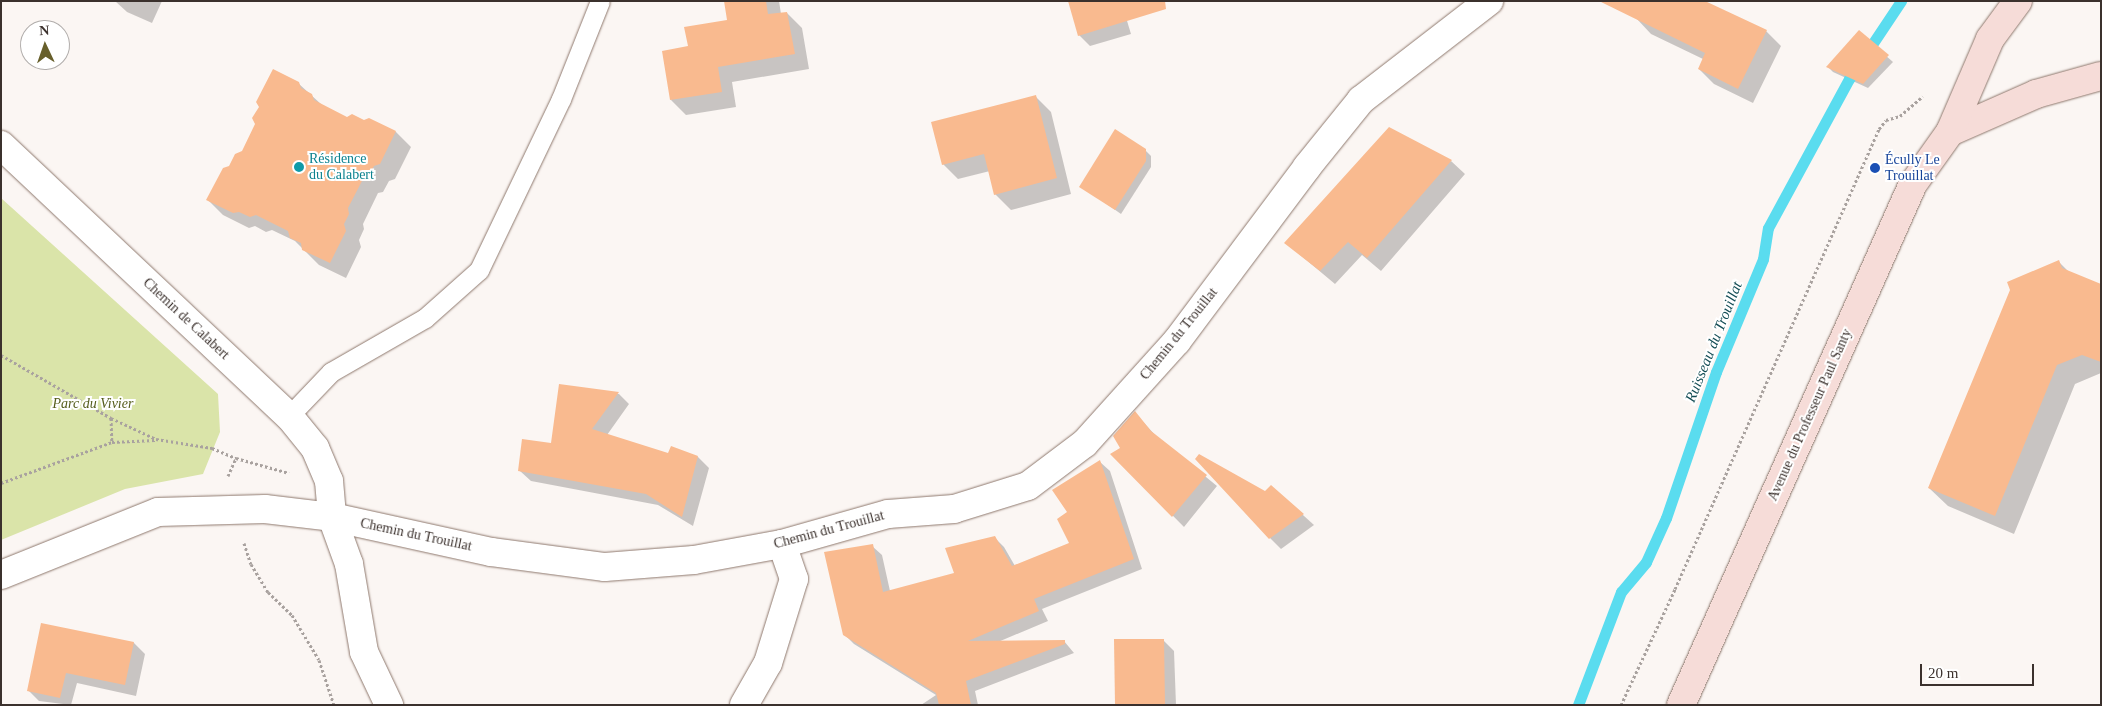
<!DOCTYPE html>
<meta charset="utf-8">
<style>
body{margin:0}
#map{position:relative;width:2102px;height:706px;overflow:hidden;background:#fbf6f3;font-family:"Times New Roman",serif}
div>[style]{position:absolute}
.green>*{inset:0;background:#dae4a9}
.shadow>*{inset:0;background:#0003}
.stream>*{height:11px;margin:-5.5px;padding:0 5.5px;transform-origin:5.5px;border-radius:5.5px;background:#5adcef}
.building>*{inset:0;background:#f9ba8f}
.path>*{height:3px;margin-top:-1.5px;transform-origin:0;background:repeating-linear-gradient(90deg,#a9a29f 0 2.5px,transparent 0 5px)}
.roads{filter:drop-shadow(0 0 1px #8e786d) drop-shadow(0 0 1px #8e786d)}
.service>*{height:19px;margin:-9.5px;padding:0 9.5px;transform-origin:9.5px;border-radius:9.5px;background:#fff}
.minor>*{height:28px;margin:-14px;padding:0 14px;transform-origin:14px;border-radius:14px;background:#fff}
.secondary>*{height:28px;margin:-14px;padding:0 14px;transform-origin:14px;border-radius:14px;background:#f6dcd8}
.dots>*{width:14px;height:14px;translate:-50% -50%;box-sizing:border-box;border:2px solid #fff;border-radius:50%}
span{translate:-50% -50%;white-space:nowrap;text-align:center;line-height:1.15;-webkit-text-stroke:4px #fff;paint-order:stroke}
.culture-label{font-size:14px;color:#0d838f}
.left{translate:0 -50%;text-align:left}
.transit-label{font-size:14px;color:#164399}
.street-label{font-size:14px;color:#3b312d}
.park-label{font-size:14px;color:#555d1c;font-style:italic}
.water-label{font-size:15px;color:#144d55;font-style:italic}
.frame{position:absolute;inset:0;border:2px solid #3b312d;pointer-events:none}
.north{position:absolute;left:20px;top:20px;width:50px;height:50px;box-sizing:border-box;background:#fff;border:1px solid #b1adab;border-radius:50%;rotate:357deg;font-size:14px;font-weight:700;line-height:20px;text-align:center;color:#3b312d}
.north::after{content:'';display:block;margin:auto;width:18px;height:22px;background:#675f2b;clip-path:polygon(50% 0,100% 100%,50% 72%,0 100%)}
.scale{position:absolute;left:1920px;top:664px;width:114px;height:22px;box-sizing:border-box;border:2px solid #3b312d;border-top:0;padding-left:6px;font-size:15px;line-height:18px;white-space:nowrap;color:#3b312d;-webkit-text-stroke:4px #fff;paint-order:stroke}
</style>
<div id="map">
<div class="green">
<div style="clip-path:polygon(1px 198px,218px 394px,220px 432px,203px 474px,125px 489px,1px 540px)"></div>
</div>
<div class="shadow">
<div style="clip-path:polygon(115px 1px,162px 1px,152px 23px,127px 12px)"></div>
<div style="clip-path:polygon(726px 1px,779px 1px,781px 14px,787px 13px,802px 28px,809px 69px,732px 82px,736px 107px,686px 115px,671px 100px,689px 47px,729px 21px)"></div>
<div style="clip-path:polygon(1121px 1px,1131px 34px,1090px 46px,1079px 35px)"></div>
<div style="clip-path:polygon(1636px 18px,1766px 31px,1781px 46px,1753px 103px,1714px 84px,1699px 69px,1703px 59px,1651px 34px)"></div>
<div style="clip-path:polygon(1859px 32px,1893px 62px,1868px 88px,1833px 72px,1828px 67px)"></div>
<div style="clip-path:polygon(298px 83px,322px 105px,347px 118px,364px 121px,369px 119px,396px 132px,411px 147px,395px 179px,389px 181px,383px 192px,378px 193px,363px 224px,364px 229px,359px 240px,361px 247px,346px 278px,319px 265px,295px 241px,272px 230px,266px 232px,255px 226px,249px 228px,223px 215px,208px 200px,230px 167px)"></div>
<div style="clip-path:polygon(1035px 96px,1051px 112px,1071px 194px,1011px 210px,995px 194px,990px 171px,958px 179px,943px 164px)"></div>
<div style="clip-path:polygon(1145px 150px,1151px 156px,1151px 167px,1121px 214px,1081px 186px)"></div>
<div style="clip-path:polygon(1451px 161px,1465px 174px,1381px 271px,1362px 255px,1335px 284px,1286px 243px)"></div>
<div style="clip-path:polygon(2059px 262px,2070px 273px,2101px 285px,2101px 373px,2075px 384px,2014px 534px,1948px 506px,1929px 488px)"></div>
<div style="clip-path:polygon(560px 385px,619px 394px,629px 404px,607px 435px,669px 455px,698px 457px,709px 468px,693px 526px,658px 505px,531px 481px,520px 471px,552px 444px)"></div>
<div style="clip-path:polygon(1135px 413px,1156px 436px,1217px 486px,1184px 527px,1112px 454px,1122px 448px)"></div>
<div style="clip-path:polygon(1100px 462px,1110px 471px,1142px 569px,1042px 609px,1048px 621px,998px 642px,1064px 641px,1074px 653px,975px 691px,978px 705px,921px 705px,936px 695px,854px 644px,844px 634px,872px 546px,882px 555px,890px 591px,955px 574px,994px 537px,1004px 547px,1015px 566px,1071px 544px,1069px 513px)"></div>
<div style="clip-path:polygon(1271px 486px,1314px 525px,1281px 549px,1270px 538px,1266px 493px)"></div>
<div style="clip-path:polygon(42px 625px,134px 643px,145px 654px,136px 696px,77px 683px,71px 705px,39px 701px,28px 690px)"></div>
<div style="clip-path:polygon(1163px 640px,1174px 651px,1176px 705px,1117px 705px)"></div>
</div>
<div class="stream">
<div style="left:1578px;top:705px;width:121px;rotate:-69.2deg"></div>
<div style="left:1621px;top:592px;width:39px;rotate:-50deg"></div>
<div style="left:1646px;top:562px;width:48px;rotate:-65.6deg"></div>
<div style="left:1666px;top:518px;width:154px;rotate:-71.1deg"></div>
<div style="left:1716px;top:372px;width:122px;rotate:-67.4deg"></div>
<div style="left:1763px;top:259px;width:31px;rotate:-81deg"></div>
<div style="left:1768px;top:228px;width:170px;rotate:-61.5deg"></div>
<div style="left:1849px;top:79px;width:94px;rotate:-56.3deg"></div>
</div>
<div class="building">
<div style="clip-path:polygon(724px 1px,766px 1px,768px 14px,787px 12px,795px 54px,718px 67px,722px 92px,670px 100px,662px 51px,688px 46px,684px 27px,727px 20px)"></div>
<div style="clip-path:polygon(1068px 1px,1165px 1px,1166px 9px,1078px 36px)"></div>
<div style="clip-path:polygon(1599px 1px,1705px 1px,1767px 30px,1738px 89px,1698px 69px,1705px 53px)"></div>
<div style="clip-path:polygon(1859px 30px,1889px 55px,1863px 84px,1826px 67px)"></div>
<div style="clip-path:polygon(273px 69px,299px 82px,301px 88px,312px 94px,314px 100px,347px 117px,352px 114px,364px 120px,369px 118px,396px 131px,380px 164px,374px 166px,368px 177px,363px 179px,348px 208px,349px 214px,344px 224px,346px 231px,330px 263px,302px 250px,301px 243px,290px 238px,288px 231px,256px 215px,250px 217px,239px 212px,233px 213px,206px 200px,223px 168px,229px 166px,235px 154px,242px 151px,255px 124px,252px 118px,259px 107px,256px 102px)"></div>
<div style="clip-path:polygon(1036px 95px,1057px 178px,994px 195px,984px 154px,942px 165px,931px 122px)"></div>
<div style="clip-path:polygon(1389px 127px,1452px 160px,1367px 258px,1348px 242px,1320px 271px,1284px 243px)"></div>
<div style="clip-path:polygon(1115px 129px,1146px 149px,1146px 161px,1115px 210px,1079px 187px)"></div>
<div style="clip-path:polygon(2059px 260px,2062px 268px,2101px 284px,2101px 362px,2082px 355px,2057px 365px,1995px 516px,1928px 488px,2010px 290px,2007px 282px)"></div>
<div style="clip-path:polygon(559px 384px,619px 392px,592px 429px,668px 453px,671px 446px,698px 456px,682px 517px,646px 494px,518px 471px,522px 439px,551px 443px)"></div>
<div style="clip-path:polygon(1135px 411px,1151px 431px,1207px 475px,1172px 517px,1110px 454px,1120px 448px,1113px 436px)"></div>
<div style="clip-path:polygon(1199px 454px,1265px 491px,1271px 485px,1304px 514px,1269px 539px,1195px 459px)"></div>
<div style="clip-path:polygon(1100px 460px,1134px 559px,1034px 599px,1039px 611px,968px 641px,1065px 640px,1065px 644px,966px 681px,971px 705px,939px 705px,936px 693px,843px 635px,824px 552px,873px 544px,883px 592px,954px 573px,945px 548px,995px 536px,1012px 566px,1069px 543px,1057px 519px,1067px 512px,1052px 490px)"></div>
<div style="clip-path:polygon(41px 623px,134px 642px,125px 685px,66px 673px,60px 698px,27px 691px)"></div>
<div style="clip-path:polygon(1114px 639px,1164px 639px,1165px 705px,1115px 705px)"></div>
</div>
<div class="path">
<div style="left:1px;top:355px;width:127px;rotate:29.8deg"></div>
<div style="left:111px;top:418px;width:50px;rotate:25deg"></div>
<div style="left:156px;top:439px;width:57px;rotate:9.1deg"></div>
<div style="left:212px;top:448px;width:26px;rotate:23deg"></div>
<div style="left:236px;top:458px;width:55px;rotate:15.8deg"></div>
<div style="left:111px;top:418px;width:24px;rotate:88deg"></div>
<div style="left:228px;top:476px;width:20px;rotate:-66deg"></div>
<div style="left:1px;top:483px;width:118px;rotate:-20.3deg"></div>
<div style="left:112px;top:442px;width:43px;rotate:-2.7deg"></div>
<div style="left:244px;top:543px;width:22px;rotate:72deg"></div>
<div style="left:251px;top:564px;width:33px;rotate:59deg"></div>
<div style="left:268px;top:592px;width:33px;rotate:44deg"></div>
<div style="left:292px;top:615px;width:52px;rotate:59deg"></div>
<div style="left:319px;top:660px;width:47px;rotate:71.6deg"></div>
<div style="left:1621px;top:705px;width:128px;rotate:-65deg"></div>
<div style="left:1675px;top:589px;width:503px;rotate:-66.08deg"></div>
<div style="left:1879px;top:129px;width:11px;rotate:-52deg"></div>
<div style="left:1886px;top:120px;width:15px;rotate:-16deg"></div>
<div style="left:1900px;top:116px;width:30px;rotate:-41deg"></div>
</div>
<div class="roads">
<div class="service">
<div style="left:289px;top:416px;width:61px;rotate:-46.3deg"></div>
<div style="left:331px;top:372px;width:108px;rotate:-29.9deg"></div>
<div style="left:425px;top:318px;width:72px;rotate:-41.6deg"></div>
<div style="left:479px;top:270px;width:190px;rotate:-64.4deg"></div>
<div style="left:561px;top:99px;width:105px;rotate:-68.3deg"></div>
</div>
<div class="minor">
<div style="left:1px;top:145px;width:395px;rotate:43.3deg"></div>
<div style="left:289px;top:416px;width:41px;rotate:50.9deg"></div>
<div style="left:315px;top:448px;width:36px;rotate:67deg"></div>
<div style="left:329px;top:481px;width:36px;rotate:85deg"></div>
<div style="left:332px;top:517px;width:50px;rotate:70.1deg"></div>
<div style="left:349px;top:564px;width:89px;rotate:80.3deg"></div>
<div style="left:364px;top:652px;width:59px;rotate:64.7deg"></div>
<div style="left:1px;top:575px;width:169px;rotate:-21.9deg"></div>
<div style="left:158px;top:512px;width:107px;rotate:-1.6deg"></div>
<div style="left:265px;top:509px;width:67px;rotate:6.8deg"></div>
<div style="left:332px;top:517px;width:163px;rotate:12.4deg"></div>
<div style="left:491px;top:552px;width:115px;rotate:7.5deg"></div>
<div style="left:605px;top:567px;width:89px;rotate:-4.5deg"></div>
<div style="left:694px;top:560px;width:89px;rotate:-10.3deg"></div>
<div style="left:782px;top:544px;width:110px;rotate:-15.8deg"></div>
<div style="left:888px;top:514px;width:66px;rotate:-4.3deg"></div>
<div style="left:954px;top:509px;width:77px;rotate:-17.3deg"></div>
<div style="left:1028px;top:486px;width:71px;rotate:-37deg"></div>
<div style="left:1085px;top:443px;width:137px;rotate:-48deg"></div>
<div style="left:1177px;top:341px;width:217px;rotate:-53.2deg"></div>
<div style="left:1307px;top:167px;width:86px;rotate:-51.1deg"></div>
<div style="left:1361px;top:100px;width:162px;rotate:-37.7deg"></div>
<div style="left:744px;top:705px;width:48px;rotate:-60.3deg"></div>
<div style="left:768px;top:663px;width:88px;rotate:-72.8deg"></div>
<div style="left:794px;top:579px;width:37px;rotate:-109deg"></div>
</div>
<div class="secondary">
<div style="left:1950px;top:132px;width:94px;rotate:-23.8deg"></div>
<div style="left:2036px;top:94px;width:67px;rotate:-15.5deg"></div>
<div style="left:1681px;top:705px;width:570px;rotate:-66deg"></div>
<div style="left:1913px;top:184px;width:64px;rotate:-54.6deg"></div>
<div style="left:1950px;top:132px;width:101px;rotate:-66.7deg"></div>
<div style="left:1990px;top:39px;width:47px;rotate:-53.6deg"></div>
</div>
</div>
<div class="dots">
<div style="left:299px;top:167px;background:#0f9aa8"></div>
<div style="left:1875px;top:168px;background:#1a4fb4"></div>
</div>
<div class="culture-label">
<span class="left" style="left:309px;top:167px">Résidence<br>du Calabert</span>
</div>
<div class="transit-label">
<span class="left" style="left:1885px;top:168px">Écully Le<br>Trouillat</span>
</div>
<div class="street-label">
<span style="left:186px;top:319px;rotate:43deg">Chemin de Calabert</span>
<span style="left:1179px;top:334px;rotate:-51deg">Chemin du Trouillat</span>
<span style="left:1810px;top:415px;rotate:-66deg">Avenue du Professeur Paul Santy</span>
<span style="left:829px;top:530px;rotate:-15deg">Chemin du Trouillat</span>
<span style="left:416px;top:535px;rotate:12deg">Chemin du Trouillat</span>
</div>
<div class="park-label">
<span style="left:93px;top:404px">Parc du Vivier</span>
</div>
<div class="water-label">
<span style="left:1714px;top:342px;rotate:-68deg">Ruisseau du Trouillat</span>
</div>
<div class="frame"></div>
<div class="north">N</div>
<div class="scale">20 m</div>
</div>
